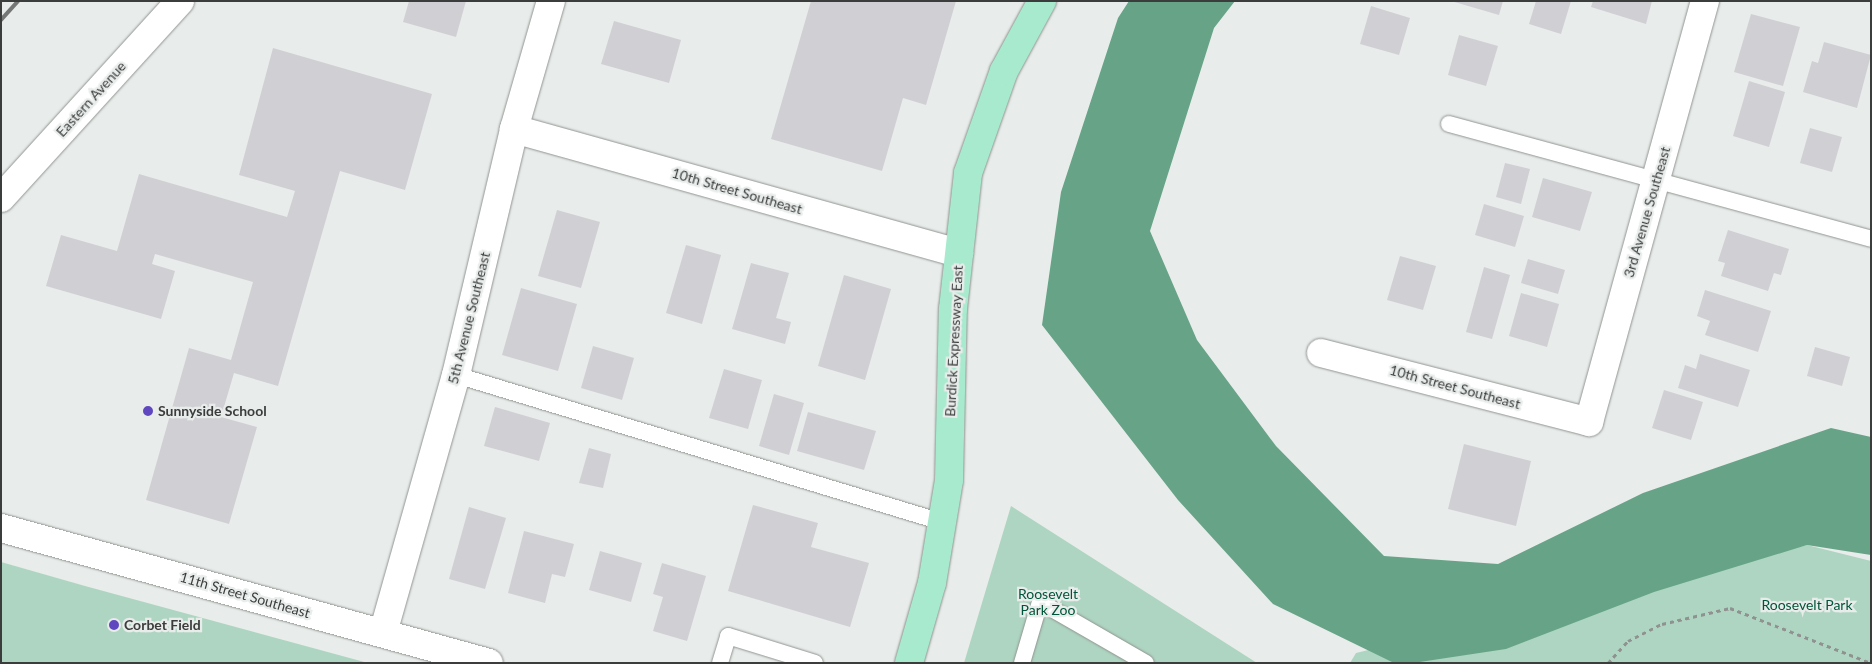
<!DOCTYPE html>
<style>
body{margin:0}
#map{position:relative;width:1872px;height:664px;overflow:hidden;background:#e8ecea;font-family:Lato,sans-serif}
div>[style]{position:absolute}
.green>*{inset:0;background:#aed5c1}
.water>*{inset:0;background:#67a487}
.building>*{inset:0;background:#d0d0d4}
.path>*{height:3px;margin-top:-1.5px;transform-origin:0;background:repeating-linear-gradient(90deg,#909291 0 4px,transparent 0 8px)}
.roads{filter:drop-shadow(0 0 1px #909491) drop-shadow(0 0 1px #909491)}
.lane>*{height:16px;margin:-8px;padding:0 8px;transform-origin:8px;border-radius:8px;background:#fff}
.street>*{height:28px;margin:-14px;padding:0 14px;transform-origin:14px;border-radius:14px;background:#fff}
.secondary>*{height:28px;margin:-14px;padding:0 14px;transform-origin:14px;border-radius:14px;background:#fff}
.primary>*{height:28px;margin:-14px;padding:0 14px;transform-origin:14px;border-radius:14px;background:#a7eacd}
.rail>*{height:4px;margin:-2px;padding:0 2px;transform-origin:2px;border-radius:2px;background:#747776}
.dots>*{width:14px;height:14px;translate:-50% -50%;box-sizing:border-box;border:2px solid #e8ecea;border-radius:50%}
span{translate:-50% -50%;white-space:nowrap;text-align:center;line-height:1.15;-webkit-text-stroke:4.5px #e8ecea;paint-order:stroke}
.street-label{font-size:14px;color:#3b3d3c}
.poi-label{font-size:14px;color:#3b3d3c;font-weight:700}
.left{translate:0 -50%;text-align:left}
.park-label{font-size:14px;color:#005439}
.frame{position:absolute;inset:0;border:2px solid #3b3d3c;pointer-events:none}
</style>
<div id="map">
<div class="green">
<div style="clip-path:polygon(1011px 506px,1257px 663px,964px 663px)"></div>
<div style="clip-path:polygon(1807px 545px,1871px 561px,1871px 663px,1350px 663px,1356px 653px)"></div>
<div style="clip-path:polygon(1px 562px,85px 586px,368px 663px,1px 663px)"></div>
</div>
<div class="water">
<div style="clip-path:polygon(1129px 1px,1235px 1px,1214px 28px,1150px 231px,1197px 340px,1276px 446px,1384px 556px,1498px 564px,1643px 493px,1831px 428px,1871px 437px,1871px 555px,1807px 545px,1654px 592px,1506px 649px,1413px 663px,1394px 663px,1273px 604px,1178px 500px,1042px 325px,1061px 192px,1118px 18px)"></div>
</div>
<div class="building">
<div style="clip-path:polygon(409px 1px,466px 1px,456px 37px,403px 22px)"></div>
<div style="clip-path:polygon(811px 1px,956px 1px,926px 105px,903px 98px,882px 171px,771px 139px)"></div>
<div style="clip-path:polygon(1451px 1px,1503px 1px,1499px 15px)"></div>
<div style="clip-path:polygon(1536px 1px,1571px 1px,1561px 34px,1529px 24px)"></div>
<div style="clip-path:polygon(1593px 1px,1652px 1px,1646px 24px,1591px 7px)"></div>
<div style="clip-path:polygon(1371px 6px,1410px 18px,1399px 55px,1360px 44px)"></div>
<div style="clip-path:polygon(1751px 14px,1800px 27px,1783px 86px,1734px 72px)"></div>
<div style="clip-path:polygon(614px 21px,681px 40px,669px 83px,601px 64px)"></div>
<div style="clip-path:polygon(1459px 35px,1498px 46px,1486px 86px,1448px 75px)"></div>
<div style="clip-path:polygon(1824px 42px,1871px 55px,1857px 108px,1803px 92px,1812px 61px,1818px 63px)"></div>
<div style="clip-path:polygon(273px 48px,432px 94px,405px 190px,340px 171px,278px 386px,234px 373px,221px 417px,257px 427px,229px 524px,146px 500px,189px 348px,231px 360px,253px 282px,155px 254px,152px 264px,175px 271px,161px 319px,46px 286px,61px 235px,117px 251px,139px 174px,287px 217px,295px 191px,239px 175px)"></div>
<div style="clip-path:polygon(1749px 81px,1785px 92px,1769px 147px,1733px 136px)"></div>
<div style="clip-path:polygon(1810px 128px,1842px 137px,1832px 172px,1800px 163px)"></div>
<div style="clip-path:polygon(1505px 163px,1530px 169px,1521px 204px,1496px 197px)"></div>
<div style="clip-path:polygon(1543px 178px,1592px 192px,1580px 231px,1532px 217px)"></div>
<div style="clip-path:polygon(1484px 204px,1524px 216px,1515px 247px,1475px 235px)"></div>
<div style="clip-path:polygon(557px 210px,600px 222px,581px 288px,538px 276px)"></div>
<div style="clip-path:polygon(1728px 230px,1789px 249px,1781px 275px,1774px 273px,1768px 291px,1721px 276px,1725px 263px,1718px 261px)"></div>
<div style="clip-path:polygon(686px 245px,721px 255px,702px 324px,666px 313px)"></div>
<div style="clip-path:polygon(1400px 256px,1436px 266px,1423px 310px,1387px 300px)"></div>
<div style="clip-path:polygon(1528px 259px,1565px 270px,1558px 294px,1521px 283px)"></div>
<div style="clip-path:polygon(751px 263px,789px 273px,776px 318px,791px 322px,785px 344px,732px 329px)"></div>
<div style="clip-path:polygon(1484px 267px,1510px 275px,1492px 339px,1466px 332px)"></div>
<div style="clip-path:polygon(844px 275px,891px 289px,865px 380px,818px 366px)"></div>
<div style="clip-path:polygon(521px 288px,577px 304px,558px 371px,502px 355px)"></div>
<div style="clip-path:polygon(1705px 290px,1771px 311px,1758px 352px,1705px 335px,1710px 321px,1697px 316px)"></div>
<div style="clip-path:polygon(1521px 293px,1559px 304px,1547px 347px,1509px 336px)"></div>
<div style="clip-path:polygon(593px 346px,634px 358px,622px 400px,581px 388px)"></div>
<div style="clip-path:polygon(1815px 347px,1850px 357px,1842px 386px,1807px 376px)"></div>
<div style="clip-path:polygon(1700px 354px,1750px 370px,1738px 407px,1678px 388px,1685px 365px,1696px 369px)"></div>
<div style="clip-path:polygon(724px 369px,762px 380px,748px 429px,709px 418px)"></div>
<div style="clip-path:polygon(1664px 390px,1703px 402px,1691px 440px,1652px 428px)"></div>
<div style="clip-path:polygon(774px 394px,804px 403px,789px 455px,759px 446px)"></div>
<div style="clip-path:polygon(495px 407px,550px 423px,539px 461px,484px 446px)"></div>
<div style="clip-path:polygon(808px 412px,876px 431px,864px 470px,797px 451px)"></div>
<div style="clip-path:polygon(1464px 444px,1531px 461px,1516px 526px,1448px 509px)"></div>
<div style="clip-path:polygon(589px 448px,611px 454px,603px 488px,579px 483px)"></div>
<div style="clip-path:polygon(753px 505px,818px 523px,811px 547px,869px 563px,850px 627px,728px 591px)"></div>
<div style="clip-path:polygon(469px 507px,506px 518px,485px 589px,449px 579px)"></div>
<div style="clip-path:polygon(524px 531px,574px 544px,565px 577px,552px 574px,545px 603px,508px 593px)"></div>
<div style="clip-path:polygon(600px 551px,642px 563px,631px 602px,589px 590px)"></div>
<div style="clip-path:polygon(662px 563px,706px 576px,687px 641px,653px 631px,663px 597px,653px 594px)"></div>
</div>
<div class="path">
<div style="left:1608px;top:663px;width:30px;rotate:-48deg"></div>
<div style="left:1628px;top:641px;width:38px;rotate:-27deg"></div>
<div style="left:1662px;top:624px;width:70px;rotate:-13.2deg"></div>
<div style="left:1730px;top:608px;width:151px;rotate:21.3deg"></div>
</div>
<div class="roads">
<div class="lane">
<div style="left:1449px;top:124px;width:437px;rotate:15.2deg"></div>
<div style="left:456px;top:375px;width:508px;rotate:16.83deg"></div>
<div style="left:720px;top:663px;width:28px;rotate:-73deg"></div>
<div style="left:728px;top:636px;width:91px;rotate:17.2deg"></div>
<div style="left:1022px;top:663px;width:64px;rotate:-73.6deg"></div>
<div style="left:1040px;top:602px;width:122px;rotate:29.9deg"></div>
</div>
<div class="street">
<div style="left:514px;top:129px;width:462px;rotate:15.6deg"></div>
<div style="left:1321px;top:353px;width:277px;rotate:14.4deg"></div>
<div style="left:1589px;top:422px;width:437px;rotate:-74.6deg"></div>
<div style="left:1px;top:528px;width:506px;rotate:15.46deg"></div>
<div style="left:383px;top:633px;width:268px;rotate:-74.2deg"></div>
<div style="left:456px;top:375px;width:253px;rotate:-76.7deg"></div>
<div style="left:514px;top:129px;width:133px;rotate:-73.9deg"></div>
</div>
<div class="secondary">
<div style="left:1px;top:198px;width:266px;rotate:-47.7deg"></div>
</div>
<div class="primary">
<div style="left:909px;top:663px;width:83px;rotate:-74deg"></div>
<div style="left:932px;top:583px;width:104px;rotate:-80.6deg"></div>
<div style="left:949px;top:480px;width:171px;rotate:-88.7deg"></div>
<div style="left:953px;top:309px;width:137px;rotate:-83.7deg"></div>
<div style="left:968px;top:173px;width:108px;rotate:-70.6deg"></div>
<div style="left:1004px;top:71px;width:80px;rotate:-61.5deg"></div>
</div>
</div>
<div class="rail">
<div style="left:1px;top:20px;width:25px;rotate:-48deg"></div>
</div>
<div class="dots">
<div style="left:148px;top:411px;background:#5f47c0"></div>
<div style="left:114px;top:625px;background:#5f47c0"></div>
</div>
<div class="street-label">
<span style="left:91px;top:99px;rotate:-48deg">Eastern Avenue</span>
<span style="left:737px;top:191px;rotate:16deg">10th Street Southeast</span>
<span style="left:1647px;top:212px;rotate:-74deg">3rd Avenue Southeast</span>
<span style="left:469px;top:318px;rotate:-76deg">5th Avenue Southeast</span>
<span style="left:954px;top:341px;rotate:-87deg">Burdick Expressway East</span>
<span style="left:1455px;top:387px;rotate:15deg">10th Street Southeast</span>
<span style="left:245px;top:595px;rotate:16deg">11th Street Southeast</span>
</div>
<div class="poi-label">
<span class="left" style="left:158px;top:411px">Sunnyside School</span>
<span class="left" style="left:124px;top:625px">Corbet Field</span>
</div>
<div class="park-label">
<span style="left:1048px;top:602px">Roosevelt<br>Park Zoo</span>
<span style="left:1807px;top:605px">Roosevelt Park</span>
</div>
<div class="frame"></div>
</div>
